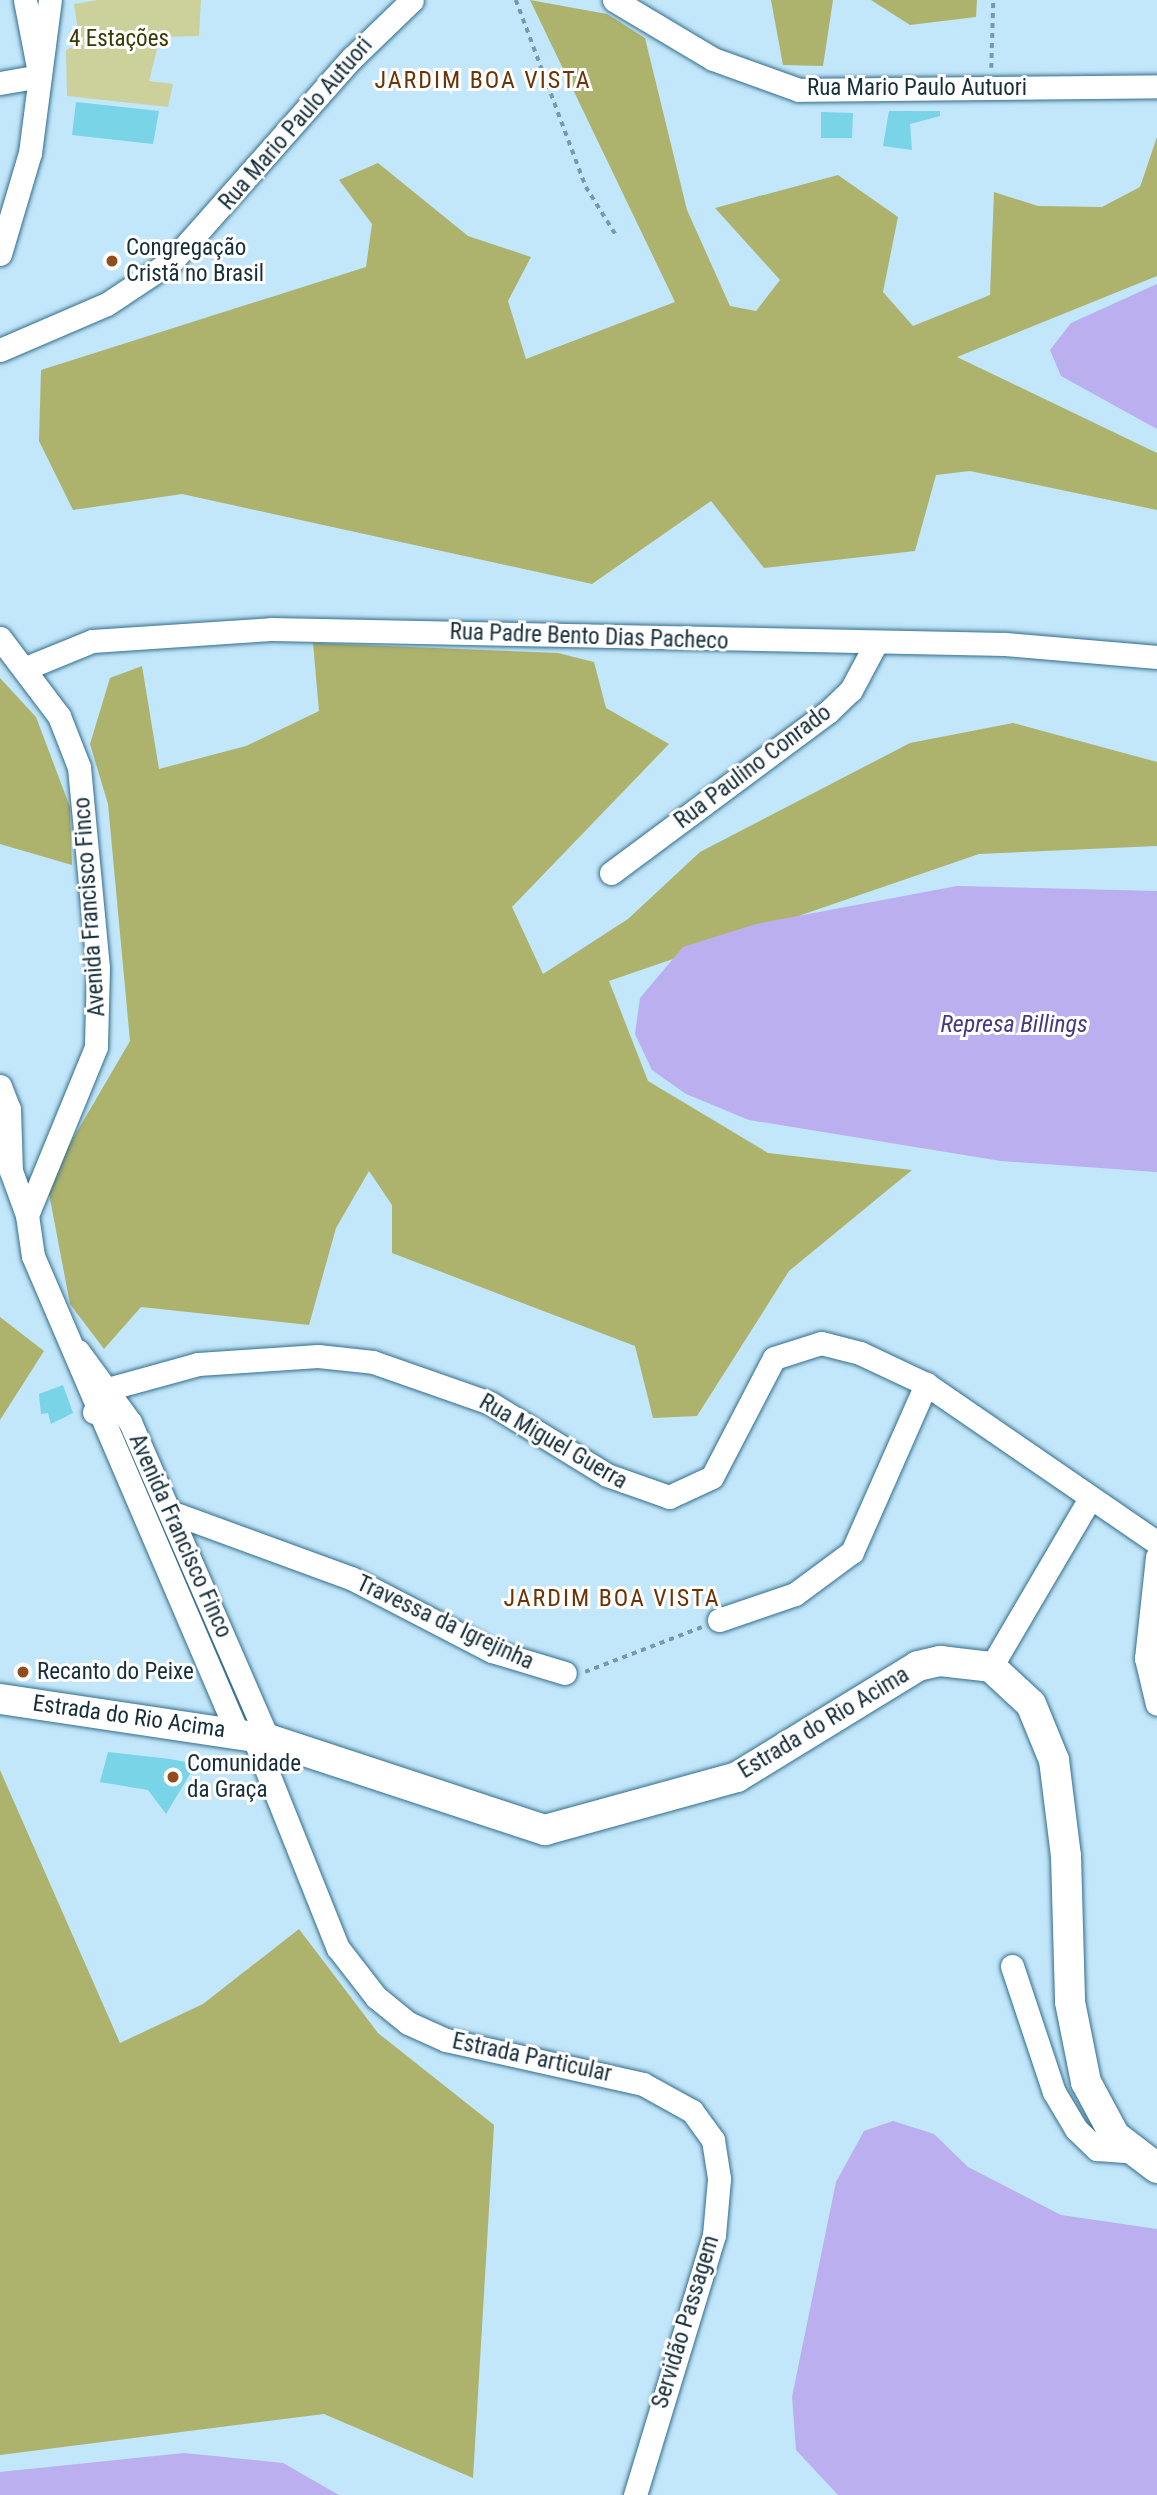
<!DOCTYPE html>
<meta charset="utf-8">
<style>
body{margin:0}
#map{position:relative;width:1157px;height:2495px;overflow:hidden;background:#c2e6fa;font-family:"Roboto Condensed",sans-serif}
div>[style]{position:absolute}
.green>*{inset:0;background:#ccd19c}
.forest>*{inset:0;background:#adb26d}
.water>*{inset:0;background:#bbaff0}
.building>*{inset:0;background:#78d4e6}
.path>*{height:3.5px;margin-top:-1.75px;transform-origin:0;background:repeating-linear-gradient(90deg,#7999a9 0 5px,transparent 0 10px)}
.roads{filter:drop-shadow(0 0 2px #336e8b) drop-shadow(0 0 2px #336e8b)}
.minor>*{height:23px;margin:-11.5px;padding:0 11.5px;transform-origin:11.5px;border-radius:11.5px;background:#fff}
.major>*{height:30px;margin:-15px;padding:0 15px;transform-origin:15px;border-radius:15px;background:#fff}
.dots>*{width:19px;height:19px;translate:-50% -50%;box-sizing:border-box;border:4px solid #fff;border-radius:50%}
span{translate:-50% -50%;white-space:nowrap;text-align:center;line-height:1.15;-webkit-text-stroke:6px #fff;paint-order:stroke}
.park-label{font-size:23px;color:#383a02}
.street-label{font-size:23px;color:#152e3a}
.poi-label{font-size:23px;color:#152e3a}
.left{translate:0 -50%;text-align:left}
.neighbourhood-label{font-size:24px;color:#6e3302;letter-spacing:2px}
.water-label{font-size:24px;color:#4a3681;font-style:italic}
</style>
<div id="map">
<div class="green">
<div style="clip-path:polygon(98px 0,201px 0,199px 36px,160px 37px,149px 81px,173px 84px,168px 107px,67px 96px,66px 50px,80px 44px,74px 4px)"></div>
</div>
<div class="forest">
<div style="clip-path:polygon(530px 0,607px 14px,645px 38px,687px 210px,730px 306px,756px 311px,780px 280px,715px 208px,838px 175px,898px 217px,883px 292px,913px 326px,990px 295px,994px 192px,1038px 206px,1102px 207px,1140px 187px,1157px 137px,1157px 276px,957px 357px,1157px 453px,1157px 510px,970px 471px,936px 475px,915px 551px,764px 568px,711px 501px,592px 584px,182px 494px,73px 510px,39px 441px,41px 370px,366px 267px,372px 224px,339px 180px,378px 163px,468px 236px,531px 257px,508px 301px,526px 359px,675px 302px)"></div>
<div style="clip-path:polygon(771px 0,833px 0,823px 66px,783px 65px)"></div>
<div style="clip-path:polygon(871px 0,977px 0,976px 17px,910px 25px)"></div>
<div style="clip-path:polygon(313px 643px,558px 653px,594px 662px,606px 708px,669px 744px,512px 907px,543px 974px,628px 919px,700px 852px,910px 743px,1013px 723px,1157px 762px,1157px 846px,979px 854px,609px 981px,648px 1081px,768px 1153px,912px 1170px,789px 1271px,697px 1416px,653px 1418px,635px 1346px,392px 1253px,392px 1205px,369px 1171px,336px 1228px,309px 1325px,141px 1307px,104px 1349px,70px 1304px,47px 1183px,130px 1041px,108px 804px,90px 744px,110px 678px,142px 666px,159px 769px,246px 746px,319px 711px)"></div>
<div style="clip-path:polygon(0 678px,36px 717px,70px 807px,72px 865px,0 844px)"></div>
<div style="clip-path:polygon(0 1317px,44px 1351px,0 1420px)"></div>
<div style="clip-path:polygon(0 1770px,120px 2043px,203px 2004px,299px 1929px,378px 2033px,494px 2125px,473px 2478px,324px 2414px,0 2455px)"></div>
</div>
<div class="water">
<div style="clip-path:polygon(1157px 284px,1157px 429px,1061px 376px,1050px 350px,1071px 323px)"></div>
<div style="clip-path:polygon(957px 886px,1157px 891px,1157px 1172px,1001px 1161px,749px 1120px,686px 1094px,652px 1070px,635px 1034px,640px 998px,683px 947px,756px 924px)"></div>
<div style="clip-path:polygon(893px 2121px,934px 2134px,968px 2167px,1061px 2215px,1157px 2229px,1157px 2495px,838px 2495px,796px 2450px,792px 2397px,836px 2182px,864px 2131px)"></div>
<div style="clip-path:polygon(184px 2453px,283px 2463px,339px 2495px,0 2495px,0 2472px)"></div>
</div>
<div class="building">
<div style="clip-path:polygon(76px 102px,159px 111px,153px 144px,72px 135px)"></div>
<div style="clip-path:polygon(889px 111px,940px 111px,940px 116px,910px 124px,912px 150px,883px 146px)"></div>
<div style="clip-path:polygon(821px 112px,853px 113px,852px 138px,821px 138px)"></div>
<div style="clip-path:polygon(63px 1385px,73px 1413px,51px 1424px,48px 1413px,41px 1414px,39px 1394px)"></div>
<div style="clip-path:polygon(108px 1752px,170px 1759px,196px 1764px,166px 1814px,148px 1790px,100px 1782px)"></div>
</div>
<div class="path">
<div style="left:516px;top:0;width:200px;rotate:69.5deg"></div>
<div style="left:586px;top:187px;width:57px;rotate:58deg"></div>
<div style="left:991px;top:68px;width:68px;rotate:-88.3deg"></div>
<div style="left:585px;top:1672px;width:125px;rotate:-21deg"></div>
</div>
<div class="roads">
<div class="minor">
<div style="left:25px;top:0;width:74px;rotate:79.1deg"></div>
<div style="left:614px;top:0;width:115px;rotate:30.8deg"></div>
<div style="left:713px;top:59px;width:91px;rotate:19.8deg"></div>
<div style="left:799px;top:90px;width:358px;rotate:-0.6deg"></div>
<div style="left:0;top:83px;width:40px;rotate:-10deg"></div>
<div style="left:0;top:254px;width:105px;rotate:-73.5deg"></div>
<div style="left:30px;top:153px;width:154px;rotate:-82.6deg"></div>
<div style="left:0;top:350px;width:116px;rotate:-23.3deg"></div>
<div style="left:107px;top:304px;width:79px;rotate:-33.7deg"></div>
<div style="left:173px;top:260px;width:270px;rotate:-48.5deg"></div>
<div style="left:352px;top:58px;width:83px;rotate:-44deg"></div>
<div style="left:0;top:638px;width:98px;rotate:52.9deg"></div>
<div style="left:59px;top:716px;width:55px;rotate:68.6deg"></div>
<div style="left:79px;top:767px;width:202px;rotate:84.6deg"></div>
<div style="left:98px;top:968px;width:79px;rotate:91.5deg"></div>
<div style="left:96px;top:1047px;width:182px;rotate:112.3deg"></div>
<div style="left:27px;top:1215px;width:41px;rotate:81.7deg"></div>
<div style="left:33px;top:1256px;width:518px;rotate:66.8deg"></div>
<div style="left:26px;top:668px;width:71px;rotate:-22.2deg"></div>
<div style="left:92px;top:641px;width:179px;rotate:-3.8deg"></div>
<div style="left:271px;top:629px;width:734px;rotate:1.17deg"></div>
<div style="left:1005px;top:644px;width:153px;rotate:4.9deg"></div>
<div style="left:611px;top:873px;width:270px;rotate:-36.6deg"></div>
<div style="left:828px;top:712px;width:32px;rotate:-44deg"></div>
<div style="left:851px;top:690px;width:51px;rotate:-61.9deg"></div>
<div style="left:0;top:1086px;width:25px;rotate:69deg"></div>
<div style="left:9px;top:1109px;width:62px;rotate:88.2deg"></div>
<div style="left:11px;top:1171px;width:47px;rotate:70deg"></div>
<div style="left:78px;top:1351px;width:88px;rotate:53.8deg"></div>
<div style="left:130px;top:1422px;width:346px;rotate:66.5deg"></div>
<div style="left:94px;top:1412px;width:29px;rotate:-55deg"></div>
<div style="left:111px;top:1388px;width:90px;rotate:-15.4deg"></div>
<div style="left:198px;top:1364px;width:120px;rotate:-3.8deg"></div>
<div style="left:318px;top:1356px;width:55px;rotate:6.2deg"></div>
<div style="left:373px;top:1362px;width:124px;rotate:19.3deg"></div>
<div style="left:490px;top:1403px;width:137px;rotate:31.6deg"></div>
<div style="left:607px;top:1475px;width:66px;rotate:19.5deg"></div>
<div style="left:669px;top:1497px;width:47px;rotate:-24.9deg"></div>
<div style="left:712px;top:1477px;width:134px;rotate:-62.5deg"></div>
<div style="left:774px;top:1358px;width:49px;rotate:-17.7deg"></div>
<div style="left:821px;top:1343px;width:40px;rotate:14.4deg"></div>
<div style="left:860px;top:1353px;width:73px;rotate:25.2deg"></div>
<div style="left:926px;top:1384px;width:280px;rotate:34.5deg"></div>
<div style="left:173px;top:1513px;width:189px;rotate:20.1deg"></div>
<div style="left:351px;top:1578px;width:159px;rotate:27.4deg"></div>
<div style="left:492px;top:1651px;width:76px;rotate:16.8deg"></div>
<div style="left:1157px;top:1557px;width:102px;rotate:96.2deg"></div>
<div style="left:1146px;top:1658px;width:47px;rotate:76.6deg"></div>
<div style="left:719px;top:1620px;width:80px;rotate:-18.9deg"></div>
<div style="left:795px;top:1594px;width:71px;rotate:-36.4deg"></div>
<div style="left:852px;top:1552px;width:184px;rotate:-66.2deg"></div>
<div style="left:991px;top:1667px;width:194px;rotate:-59.6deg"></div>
<div style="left:253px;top:1736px;width:228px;rotate:68.2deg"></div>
<div style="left:338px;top:1948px;width:62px;rotate:52.2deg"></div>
<div style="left:376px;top:1997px;width:41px;rotate:39.1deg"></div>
<div style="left:408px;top:2023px;width:42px;rotate:24.1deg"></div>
<div style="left:446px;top:2040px;width:202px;rotate:12.6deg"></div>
<div style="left:643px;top:2084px;width:56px;rotate:28.9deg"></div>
<div style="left:692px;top:2111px;width:36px;rotate:54deg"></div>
<div style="left:713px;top:2140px;width:39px;rotate:81deg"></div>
<div style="left:719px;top:2179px;width:56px;rotate:95.1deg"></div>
<div style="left:714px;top:2235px;width:272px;rotate:106.9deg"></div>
<div style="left:1012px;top:1966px;width:133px;rotate:71.6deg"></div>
<div style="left:1054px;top:2092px;width:43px;rotate:59.3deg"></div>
<div style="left:1076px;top:2129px;width:29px;rotate:44deg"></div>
<div style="left:1097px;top:2149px;width:31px;rotate:4deg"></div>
</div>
<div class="major">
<div style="left:0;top:1699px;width:271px;rotate:8.5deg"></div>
<div style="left:268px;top:1739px;width:292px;rotate:18.2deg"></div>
<div style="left:545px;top:1830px;width:199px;rotate:-15.4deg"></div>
<div style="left:737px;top:1777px;width:212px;rotate:-31.5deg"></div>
<div style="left:918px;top:1666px;width:23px;rotate:-13deg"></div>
<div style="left:940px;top:1661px;width:51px;rotate:6.7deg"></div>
<div style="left:991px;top:1667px;width:54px;rotate:42.8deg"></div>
<div style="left:1031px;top:1704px;width:61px;rotate:67.7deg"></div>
<div style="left:1054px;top:1760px;width:97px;rotate:82.9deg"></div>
<div style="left:1066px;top:1856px;width:146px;rotate:88.4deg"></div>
<div style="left:1070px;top:2002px;width:82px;rotate:78.7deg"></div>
<div style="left:1086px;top:2082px;width:61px;rotate:61.8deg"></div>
<div style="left:1115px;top:2136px;width:53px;rotate:37.3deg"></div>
</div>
</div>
<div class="dots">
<div style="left:112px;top:261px;background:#904d1d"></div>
<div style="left:23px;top:1672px;background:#904d1d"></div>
<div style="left:173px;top:1777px;background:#904d1d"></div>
</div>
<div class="park-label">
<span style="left:119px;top:39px">4 Estações</span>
</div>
<div class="street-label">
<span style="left:917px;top:88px">Rua Mario Paulo Autuori</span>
<span style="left:296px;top:124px;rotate:-49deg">Rua Mario Paulo Autuori</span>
<span style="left:589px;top:637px;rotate:2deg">Rua Padre Bento Dias Pacheco</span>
<span style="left:753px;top:767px;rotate:-37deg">Rua Paulino Conrado</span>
<span style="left:90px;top:907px;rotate:-94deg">Avenida Francisco Finco</span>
<span style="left:553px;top:1442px;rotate:30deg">Rua Miguel Guerra</span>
<span style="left:180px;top:1536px;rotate:66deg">Avenida Francisco Finco</span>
<span style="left:445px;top:1623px;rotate:25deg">Travessa da Igrejinha</span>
<span style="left:129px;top:1717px;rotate:8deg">Estrada do Rio Acima</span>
<span style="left:824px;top:1723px;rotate:-31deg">Estrada do Rio Acima</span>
<span style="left:532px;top:2058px;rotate:12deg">Estrada Particular</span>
<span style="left:686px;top:2322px;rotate:-73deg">Servidão Passagem</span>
</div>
<div class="poi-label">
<span class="left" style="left:126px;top:261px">Congregação<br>Cristã no Brasil</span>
<span class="left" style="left:37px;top:1672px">Recanto do Peixe</span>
<span class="left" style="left:187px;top:1777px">Comunidade<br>da Graça</span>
</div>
<div class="neighbourhood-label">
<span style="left:483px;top:81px">JARDIM BOA VISTA</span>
<span style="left:612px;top:1599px">JARDIM BOA VISTA</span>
</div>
<div class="water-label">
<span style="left:1014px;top:1025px">Represa Billings</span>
</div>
</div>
